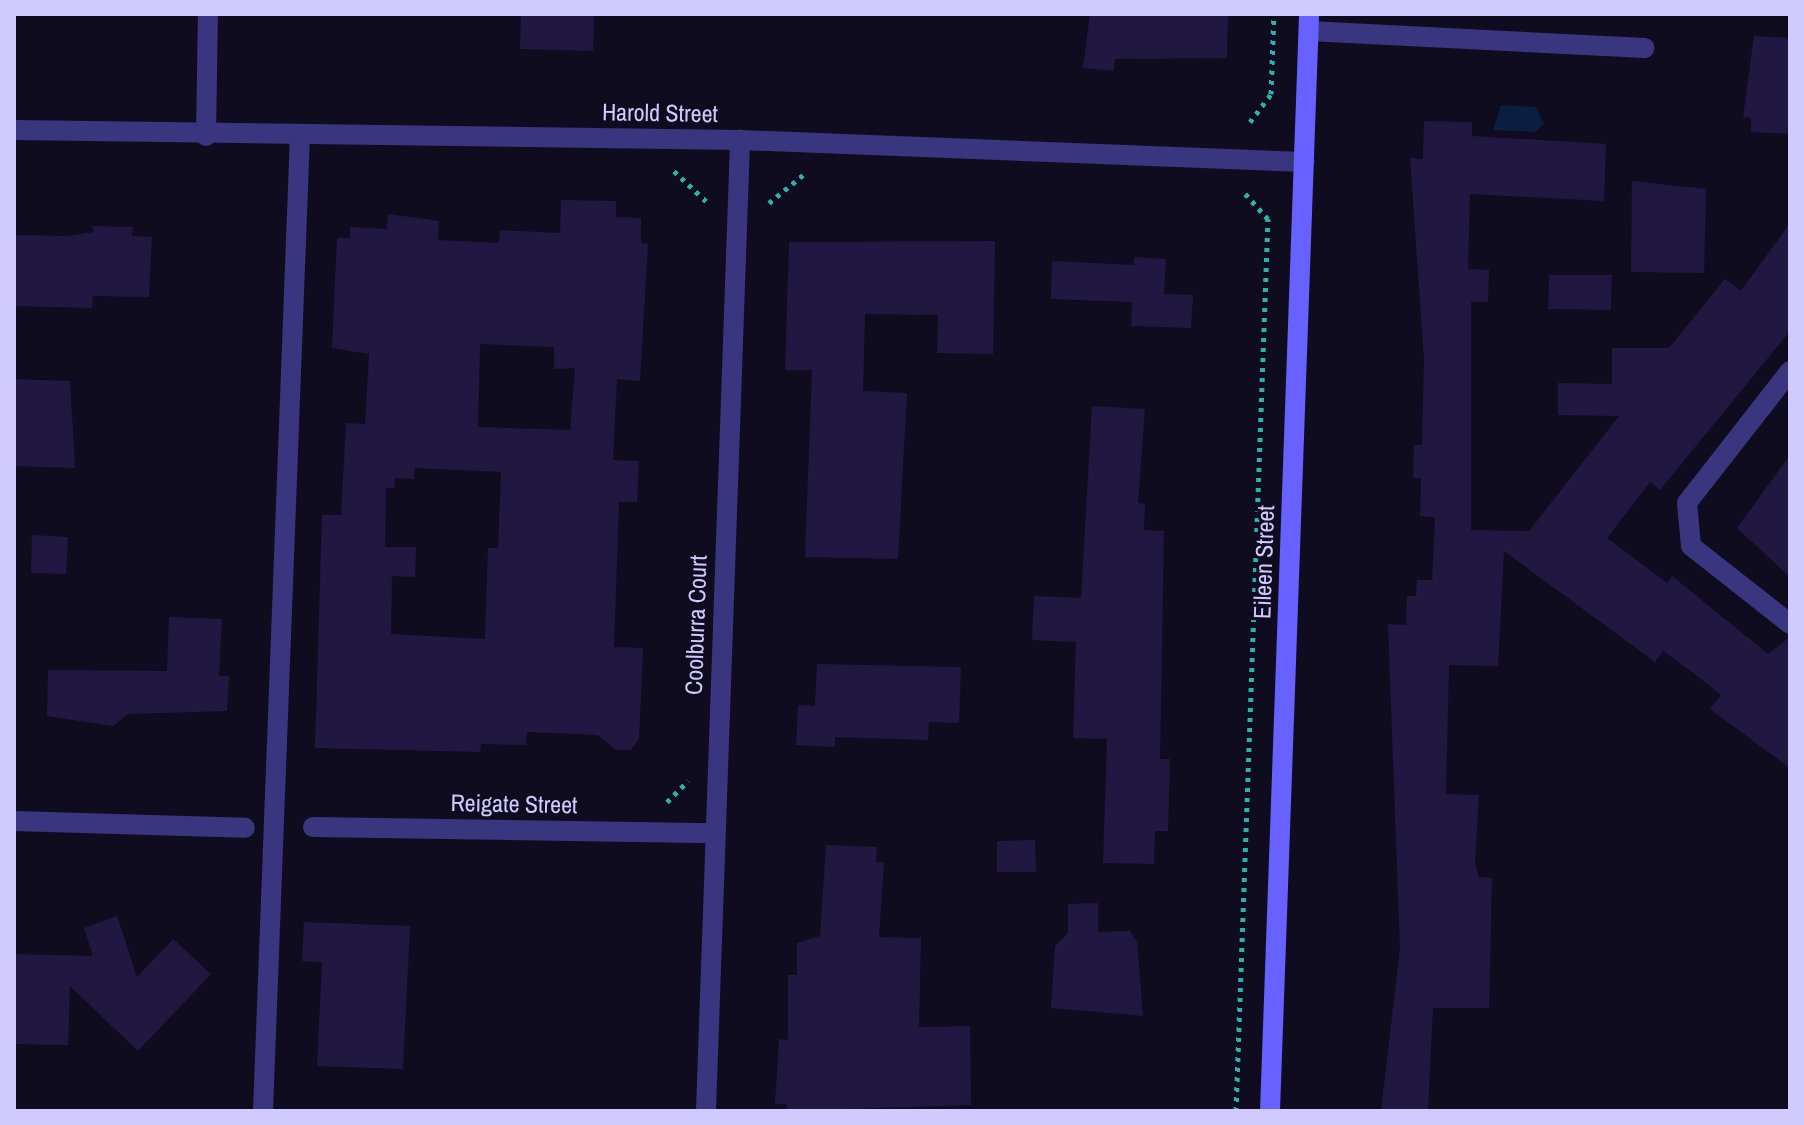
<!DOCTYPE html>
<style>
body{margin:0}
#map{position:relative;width:1804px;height:1125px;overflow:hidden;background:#0f0c1f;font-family:"Archivo Narrow",sans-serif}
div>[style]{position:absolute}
.water>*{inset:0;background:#0a1e40}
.building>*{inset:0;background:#201841}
.path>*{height:5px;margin-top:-2.5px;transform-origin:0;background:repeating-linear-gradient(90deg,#2bb2ab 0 4px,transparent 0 10px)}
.lane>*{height:20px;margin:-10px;padding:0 10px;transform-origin:10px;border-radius:10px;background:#39367f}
.street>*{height:20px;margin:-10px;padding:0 10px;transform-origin:10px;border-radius:10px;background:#39367f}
.secondary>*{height:20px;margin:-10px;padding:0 10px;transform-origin:10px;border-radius:10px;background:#6661ff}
span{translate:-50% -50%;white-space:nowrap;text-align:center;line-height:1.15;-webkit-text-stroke:6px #0f0c1f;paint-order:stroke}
.street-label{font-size:24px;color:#d1caff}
.frame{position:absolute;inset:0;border:16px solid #d1caff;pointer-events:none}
</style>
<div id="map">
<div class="water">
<div style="clip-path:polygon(1501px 105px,1536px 107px,1544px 124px,1535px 132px,1493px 130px)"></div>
</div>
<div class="building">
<div style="clip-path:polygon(521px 14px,594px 14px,593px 51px,520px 49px)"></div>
<div style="clip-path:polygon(1090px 14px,1228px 14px,1227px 58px,1115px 59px,1114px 71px,1083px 68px)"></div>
<div style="clip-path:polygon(1754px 36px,1790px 38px,1790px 134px,1751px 132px,1751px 118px,1743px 117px)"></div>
<div style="clip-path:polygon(1424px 121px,1472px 122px,1472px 136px,1606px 144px,1604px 201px,1470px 194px,1468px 269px,1489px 270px,1488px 302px,1471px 302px,1471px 530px,1529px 531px,1619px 416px,1558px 415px,1558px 383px,1612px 384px,1612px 348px,1669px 348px,1725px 279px,1741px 291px,1790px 223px,1790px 331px,1660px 490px,1650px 482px,1607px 538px,1667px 583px,1672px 576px,1768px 654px,1790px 637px,1790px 768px,1710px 709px,1721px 695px,1695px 674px,1663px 651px,1655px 662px,1504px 551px,1498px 666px,1449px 665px,1446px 794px,1479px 795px,1475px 863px,1479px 877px,1492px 878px,1489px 1008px,1433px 1008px,1428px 1111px,1381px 1111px,1400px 948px,1388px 624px,1406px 625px,1407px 596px,1416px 596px,1417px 580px,1432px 580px,1435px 517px,1420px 516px,1421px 478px,1413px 478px,1414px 445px,1422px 445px,1424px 359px,1410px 158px,1423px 159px)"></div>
<div style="clip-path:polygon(1632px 181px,1706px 189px,1704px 273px,1631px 272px)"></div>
<div style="clip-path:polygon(evenodd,561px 200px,616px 201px,616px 217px,641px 218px,641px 243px,648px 244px,640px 381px,617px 379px,613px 460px,639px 461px,637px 502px,619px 502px,614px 647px,643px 648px,639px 739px,631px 750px,616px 750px,598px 735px,527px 732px,526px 745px,481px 744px,480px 752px,315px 748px,322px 515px,341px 515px,346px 423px,365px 424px,369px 354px,332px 348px,337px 238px,350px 238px,350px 227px,387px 229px,388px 214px,439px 221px,438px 240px,499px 243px,500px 230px,560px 233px,561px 200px,480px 344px,554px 347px,554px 369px,575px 368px,570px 430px,478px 427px,480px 344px,561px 200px,415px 468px,501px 472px,498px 548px,488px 548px,485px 639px,391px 634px,392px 576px,415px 577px,416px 547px,385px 547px,386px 488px,394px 488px,395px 478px,414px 479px,415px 468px)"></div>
<div style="clip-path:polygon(92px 226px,133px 227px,132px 236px,152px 237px,149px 297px,93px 296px,92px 308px,14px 306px,14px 235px,67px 236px,94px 232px)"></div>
<div style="clip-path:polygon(995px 241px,993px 354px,937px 353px,938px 315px,865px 314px,863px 391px,907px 393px,898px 559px,805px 557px,812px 370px,785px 370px,789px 242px)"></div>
<div style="clip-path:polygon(1134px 257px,1166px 259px,1164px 294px,1193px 295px,1191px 328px,1131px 326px,1132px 302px,1051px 299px,1052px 261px,1134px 265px)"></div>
<div style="clip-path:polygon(1549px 275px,1612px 275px,1611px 310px,1548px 309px)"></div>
<div style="clip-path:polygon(14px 379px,70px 381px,75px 468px,14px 466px)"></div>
<div style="clip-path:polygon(1092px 406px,1145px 409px,1138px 503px,1145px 504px,1144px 530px,1164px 531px,1160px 759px,1170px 759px,1168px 831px,1155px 831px,1154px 864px,1103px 863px,1107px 739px,1073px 738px,1076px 642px,1032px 640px,1034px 596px,1081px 598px)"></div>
<div style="clip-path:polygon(1790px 455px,1790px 577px,1737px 528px)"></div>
<div style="clip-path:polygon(32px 535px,68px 537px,66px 574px,31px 573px)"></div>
<div style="clip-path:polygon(169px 617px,222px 619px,219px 676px,229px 676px,227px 711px,128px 714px,113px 726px,47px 716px,48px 670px,167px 671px)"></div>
<div style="clip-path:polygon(817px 664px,961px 667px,959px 723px,929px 722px,928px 740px,835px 737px,835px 747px,796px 745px,798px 705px,815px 706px)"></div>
<div style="clip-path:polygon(1035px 840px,1036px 872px,997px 872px,997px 841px)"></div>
<div style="clip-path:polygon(826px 845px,877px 847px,876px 862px,884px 862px,879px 937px,921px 938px,919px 1027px,970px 1026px,971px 1105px,787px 1111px,787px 1104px,775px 1104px,779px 1039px,788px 1040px,788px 975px,797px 975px,797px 943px,820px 936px)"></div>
<div style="clip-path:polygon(1098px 903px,1098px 932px,1130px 931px,1137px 942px,1143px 1016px,1051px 1008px,1055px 946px,1068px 933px,1068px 904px)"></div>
<div style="clip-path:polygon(117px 916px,137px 977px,173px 939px,211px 974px,138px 1051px,70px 986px,68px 1045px,14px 1044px,15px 954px,93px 956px,84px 928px)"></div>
<div style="clip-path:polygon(304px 922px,410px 926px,403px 1069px,317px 1066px,322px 962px,302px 961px)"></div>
</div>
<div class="path">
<div style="left:1250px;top:122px;width:35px;rotate:-53deg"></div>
<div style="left:1271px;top:94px;width:80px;rotate:-87.9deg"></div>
<div style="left:674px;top:171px;width:45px;rotate:43.2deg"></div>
<div style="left:769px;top:203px;width:45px;rotate:-39.6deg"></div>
<div style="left:667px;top:802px;width:30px;rotate:-45deg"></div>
<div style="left:1236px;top:1111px;width:893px;rotate:-87.95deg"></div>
<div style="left:1268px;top:219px;width:36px;rotate:-132deg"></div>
</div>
<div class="lane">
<div style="left:263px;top:1111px;width:976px;rotate:-87.83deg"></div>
</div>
<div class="street">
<div style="left:1309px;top:31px;width:336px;rotate:2.9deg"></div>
<div style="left:14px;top:130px;width:726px;rotate:0.79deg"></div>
<div style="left:740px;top:140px;width:565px;rotate:2.23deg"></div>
<div style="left:206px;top:136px;width:122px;rotate:-89.1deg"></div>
<div style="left:1790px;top:371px;width:167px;rotate:128deg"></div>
<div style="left:1687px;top:503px;width:43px;rotate:84.7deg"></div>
<div style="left:1691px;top:546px;width:126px;rotate:38.2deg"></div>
<div style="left:14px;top:821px;width:231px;rotate:1.7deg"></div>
<div style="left:313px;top:827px;width:401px;rotate:0.9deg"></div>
<div style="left:706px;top:1111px;width:972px;rotate:-87.99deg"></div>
</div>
<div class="secondary">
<div style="left:1270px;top:1111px;width:1098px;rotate:-87.96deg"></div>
</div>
<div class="street-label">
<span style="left:660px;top:113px;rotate:1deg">Harold Street</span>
<span style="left:1264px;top:562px;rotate:-88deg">Eileen Street</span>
<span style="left:696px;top:625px;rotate:-88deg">Coolburra Court</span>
<span style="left:514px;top:804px;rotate:1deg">Reigate Street</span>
</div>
<div class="frame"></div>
</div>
